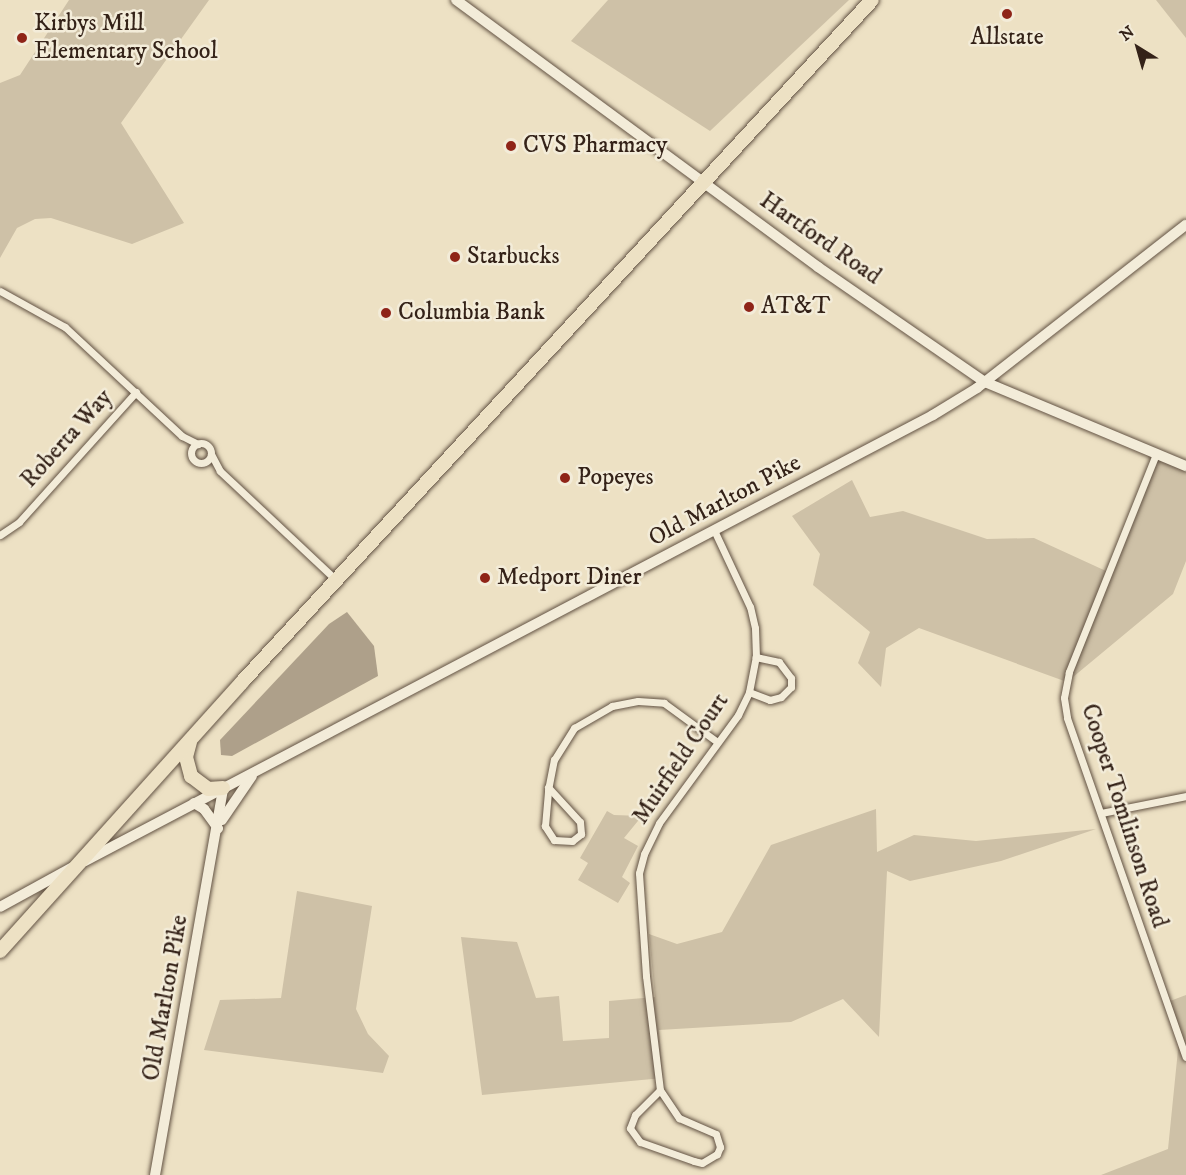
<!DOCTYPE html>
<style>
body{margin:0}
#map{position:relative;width:1186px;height:1175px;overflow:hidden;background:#ede1c4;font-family:"IM FELL DW Pica",serif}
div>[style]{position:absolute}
.green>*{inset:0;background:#cec1a7}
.water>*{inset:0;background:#aea08a}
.roads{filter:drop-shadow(0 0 2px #625243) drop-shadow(0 0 2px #625243)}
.street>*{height:7px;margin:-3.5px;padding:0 3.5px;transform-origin:3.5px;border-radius:3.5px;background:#f3ecd9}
.street>.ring{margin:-3.5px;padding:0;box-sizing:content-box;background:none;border:7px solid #f3ecd9;border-radius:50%}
.secondary>*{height:10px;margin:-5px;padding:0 5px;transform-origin:5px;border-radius:5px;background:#f3ecd9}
.highway>*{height:14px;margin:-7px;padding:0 7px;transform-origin:7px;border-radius:7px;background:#ede1c4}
.dots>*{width:16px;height:16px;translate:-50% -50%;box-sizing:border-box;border:3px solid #f3ecd9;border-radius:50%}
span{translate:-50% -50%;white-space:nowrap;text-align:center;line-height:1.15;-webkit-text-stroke:5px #f3ecd9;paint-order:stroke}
.poi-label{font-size:24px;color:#342218}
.left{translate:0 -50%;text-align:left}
.street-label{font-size:24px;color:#342218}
.north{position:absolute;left:1108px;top:18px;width:60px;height:60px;-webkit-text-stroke:4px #f3ecd9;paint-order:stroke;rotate:323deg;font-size:16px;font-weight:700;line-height:24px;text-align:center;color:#342218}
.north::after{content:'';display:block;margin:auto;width:21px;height:27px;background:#342218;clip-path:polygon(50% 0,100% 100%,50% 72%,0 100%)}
</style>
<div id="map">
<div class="green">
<div style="clip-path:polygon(69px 0,209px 0,121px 123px,184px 223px,132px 244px,51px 218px,35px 219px,17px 228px,0 258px,0 83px,20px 75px)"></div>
<div style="clip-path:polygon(608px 0,849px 0,710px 131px,571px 41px)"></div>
<div style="clip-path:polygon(1156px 0,1186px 0,1186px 38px)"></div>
<div style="clip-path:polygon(1159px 458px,1186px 470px,1186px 561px,1173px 594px,1067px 682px,919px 628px,886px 648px,881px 687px,858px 663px,870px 632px,813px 585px,820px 554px,792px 516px,852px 480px,870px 517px,903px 511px,987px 539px,1034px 538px,1106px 571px)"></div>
<div style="clip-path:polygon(876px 809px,877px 852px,914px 835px,976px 841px,1096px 829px,1001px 861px,910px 881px,887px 871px,879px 1037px,843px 999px,791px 1022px,659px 1030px,663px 1078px,482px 1095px,461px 937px,517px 942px,536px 998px,559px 996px,563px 1041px,609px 1038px,609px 1001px,655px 997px,649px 934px,677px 944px,722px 932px,771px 845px)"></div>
<div style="clip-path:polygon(607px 811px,614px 815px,642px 816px,624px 838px,638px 846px,622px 877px,630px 883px,618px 903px,578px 880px,588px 863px,580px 858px)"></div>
<div style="clip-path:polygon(297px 891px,372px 906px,356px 1009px,368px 1034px,389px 1056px,383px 1073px,204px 1050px,220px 1000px,281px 998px)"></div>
<div style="clip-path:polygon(1186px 995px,1186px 1175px,1101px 1175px,1168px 1149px,1180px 1030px,1170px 1001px)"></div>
</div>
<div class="water">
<div style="clip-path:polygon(347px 612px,374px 646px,378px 676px,232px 756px,221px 755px,220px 740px,329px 624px)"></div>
</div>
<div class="roads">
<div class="street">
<div style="left:0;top:291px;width:74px;rotate:29deg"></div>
<div style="left:65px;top:327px;width:160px;rotate:43deg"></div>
<div style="left:182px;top:436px;width:18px;rotate:27deg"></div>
<div class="ring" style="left:191px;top:443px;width:13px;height:13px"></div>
<div style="left:211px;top:454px;width:19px;rotate:62deg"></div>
<div style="left:220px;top:471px;width:161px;rotate:43.2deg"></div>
<div style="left:1156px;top:454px;width:235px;rotate:111.8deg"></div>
<div style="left:1069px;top:672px;width:26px;rotate:101deg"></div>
<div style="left:1064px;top:698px;width:20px;rotate:81deg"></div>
<div style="left:1067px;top:718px;width:359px;rotate:70.7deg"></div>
<div style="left:0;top:535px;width:23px;rotate:-34deg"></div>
<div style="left:19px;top:522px;width:175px;rotate:-48deg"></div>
<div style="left:749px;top:692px;width:22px;rotate:21deg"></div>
<div style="left:770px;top:700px;width:11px;rotate:-15deg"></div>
<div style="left:781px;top:697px;width:14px;rotate:-45deg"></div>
<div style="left:791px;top:687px;width:9px;rotate:-90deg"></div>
<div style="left:791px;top:678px;width:20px;rotate:-127deg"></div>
<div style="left:779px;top:662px;width:24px;rotate:-168deg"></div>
<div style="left:548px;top:787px;width:47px;rotate:47.6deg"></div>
<div style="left:580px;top:822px;width:12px;rotate:85deg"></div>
<div style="left:581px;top:834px;width:11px;rotate:142deg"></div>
<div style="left:572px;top:841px;width:18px;rotate:-177deg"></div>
<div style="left:554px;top:840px;width:17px;rotate:-123deg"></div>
<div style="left:545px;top:826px;width:36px;rotate:-85deg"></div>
<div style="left:548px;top:790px;width:31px;rotate:-79deg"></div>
<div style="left:554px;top:760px;width:38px;rotate:-58deg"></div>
<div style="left:574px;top:728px;width:44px;rotate:-30.1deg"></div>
<div style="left:612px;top:706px;width:26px;rotate:-11deg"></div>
<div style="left:638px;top:701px;width:26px;rotate:4deg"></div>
<div style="left:664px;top:703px;width:64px;rotate:36.2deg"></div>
<div style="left:1101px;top:813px;width:87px;rotate:-11.3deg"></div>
<div style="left:660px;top:1090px;width:34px;rotate:56deg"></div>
<div style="left:679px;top:1118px;width:40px;rotate:23.4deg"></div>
<div style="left:716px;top:1134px;width:14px;rotate:73deg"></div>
<div style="left:720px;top:1147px;width:8px;rotate:113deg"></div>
<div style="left:717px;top:1154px;width:17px;rotate:149deg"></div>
<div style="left:702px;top:1163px;width:8px;rotate:-166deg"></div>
<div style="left:694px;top:1161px;width:57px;rotate:-160.6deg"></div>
<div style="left:640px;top:1142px;width:17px;rotate:-126deg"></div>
<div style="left:630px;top:1128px;width:14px;rotate:-69deg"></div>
<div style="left:635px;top:1115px;width:35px;rotate:-45deg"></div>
<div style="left:660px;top:1090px;width:115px;rotate:-97deg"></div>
<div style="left:646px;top:976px;width:103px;rotate:-93.9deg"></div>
<div style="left:639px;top:873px;width:20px;rotate:-75deg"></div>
<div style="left:644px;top:854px;width:34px;rotate:-64deg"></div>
<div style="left:659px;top:823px;width:134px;rotate:-53.8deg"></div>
<div style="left:738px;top:715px;width:25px;rotate:-64deg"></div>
<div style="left:749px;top:692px;width:36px;rotate:-79deg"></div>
<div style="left:756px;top:657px;width:29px;rotate:-92deg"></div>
<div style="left:755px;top:628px;width:22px;rotate:-103deg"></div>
<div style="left:750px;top:607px;width:85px;rotate:-115.1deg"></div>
</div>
<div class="secondary">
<div style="left:456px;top:0;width:450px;rotate:36.4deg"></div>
<div style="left:818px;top:267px;width:203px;rotate:34.6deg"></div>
<div style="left:985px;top:382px;width:218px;rotate:22.7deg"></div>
<div style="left:194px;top:803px;width:12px;rotate:31deg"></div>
<div style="left:204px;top:809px;width:24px;rotate:54deg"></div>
<div style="left:222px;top:820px;width:53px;rotate:-55.7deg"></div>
<div style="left:85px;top:861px;width:958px;rotate:-27.74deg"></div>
<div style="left:933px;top:415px;width:52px;rotate:-31.5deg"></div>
<div style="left:977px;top:388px;width:265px;rotate:-38deg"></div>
<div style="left:0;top:907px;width:81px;rotate:-28.8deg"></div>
<div style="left:155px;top:1175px;width:393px;rotate:-80deg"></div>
</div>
<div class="highway">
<div style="left:190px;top:742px;width:16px;rotate:105deg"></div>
<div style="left:186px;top:757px;width:20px;rotate:75deg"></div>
<div style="left:191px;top:776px;width:21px;rotate:37deg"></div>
<div style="left:208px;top:789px;width:15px;rotate:-4deg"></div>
<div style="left:0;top:951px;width:362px;rotate:-48deg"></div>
<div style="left:242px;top:682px;width:928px;rotate:-47.27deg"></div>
</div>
</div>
<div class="dots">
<div style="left:1007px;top:14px;background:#8f2418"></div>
<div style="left:22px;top:38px;background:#8f2418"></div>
<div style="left:511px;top:146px;background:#8f2418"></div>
<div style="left:455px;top:257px;background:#8f2418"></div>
<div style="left:749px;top:307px;background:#8f2418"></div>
<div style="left:386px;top:313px;background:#8f2418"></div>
<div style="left:565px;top:478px;background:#8f2418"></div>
<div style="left:485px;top:578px;background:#8f2418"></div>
</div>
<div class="poi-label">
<span class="left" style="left:34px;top:38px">Kirbys Mill<br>Elementary School</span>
<span style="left:1007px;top:38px">Allstate</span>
<span class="left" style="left:523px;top:146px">CVS Pharmacy</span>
<span class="left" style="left:467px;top:257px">Starbucks</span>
<span class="left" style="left:761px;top:307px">AT&amp;T</span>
<span class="left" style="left:398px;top:313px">Columbia Bank</span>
<span class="left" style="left:577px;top:478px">Popeyes</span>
<span class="left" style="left:497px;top:578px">Medport Diner</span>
</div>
<div class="street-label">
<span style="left:820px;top:239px;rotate:35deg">Hartford Road</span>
<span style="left:67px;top:439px;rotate:-48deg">Roberta Way</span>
<span style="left:725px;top:501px;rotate:-28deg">Old Marlton Pike</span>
<span style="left:681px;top:759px;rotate:-56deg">Muirfield Court</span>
<span style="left:1124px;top:816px;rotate:72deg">Cooper Tomlinson Road</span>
<span style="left:166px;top:998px;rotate:-80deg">Old Marlton Pike</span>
</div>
<div class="north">N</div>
</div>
